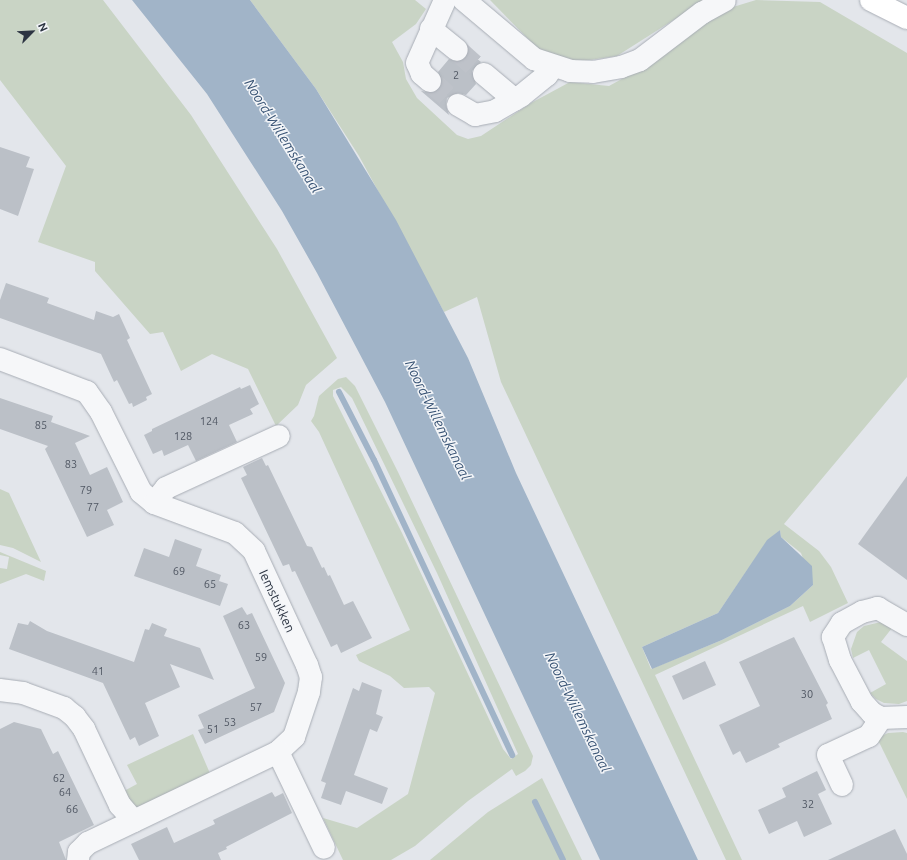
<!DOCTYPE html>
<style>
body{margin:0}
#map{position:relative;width:907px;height:860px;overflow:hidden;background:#e3e6eb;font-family:Ubuntu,sans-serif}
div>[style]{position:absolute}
.green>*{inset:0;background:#c9d4c5}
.water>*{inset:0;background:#a1b4c8}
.stream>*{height:6px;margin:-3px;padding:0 3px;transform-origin:3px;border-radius:3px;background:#a1b4c8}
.building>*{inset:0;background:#bbc0c7}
.minor-tunnel>*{height:22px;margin-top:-11px;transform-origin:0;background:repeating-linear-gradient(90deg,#bec2c9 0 22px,transparent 0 33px)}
.roads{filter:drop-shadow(0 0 1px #a8adb5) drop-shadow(0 0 1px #a8adb5)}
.minor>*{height:22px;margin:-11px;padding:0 11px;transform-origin:11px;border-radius:11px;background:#f6f7f9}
.highway>*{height:22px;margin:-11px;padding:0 11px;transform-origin:11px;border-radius:11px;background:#fff}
span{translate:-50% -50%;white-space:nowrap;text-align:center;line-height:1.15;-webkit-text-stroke:3px #f3f5f8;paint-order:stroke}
.number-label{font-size:11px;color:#505763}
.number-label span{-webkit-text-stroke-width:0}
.street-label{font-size:13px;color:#2c3442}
.water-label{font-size:14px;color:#385374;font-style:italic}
.north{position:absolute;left:12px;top:12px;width:40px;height:40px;-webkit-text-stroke:3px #f3f5f8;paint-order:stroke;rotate:66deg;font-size:11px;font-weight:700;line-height:16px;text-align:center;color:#2c3442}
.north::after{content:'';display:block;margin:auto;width:14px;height:18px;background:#2c3442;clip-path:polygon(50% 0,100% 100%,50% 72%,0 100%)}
</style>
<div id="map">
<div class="green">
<div style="clip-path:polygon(0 0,103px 0,191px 115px,277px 249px,337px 358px,306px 385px,298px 405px,276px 426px,248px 369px,212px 354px,181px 371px,163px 332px,150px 334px,95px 271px,95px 262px,38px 242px,66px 166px,0 80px)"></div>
<div style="clip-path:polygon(evenodd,250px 0,415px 0,426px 9px,416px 24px,392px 42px,403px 62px,406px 79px,417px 98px,457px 135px,468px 139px,481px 136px,531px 103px,570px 82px,609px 86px,660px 58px,693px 31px,733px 7px,756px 0,820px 2px,907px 53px,907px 377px,784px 524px,819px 551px,831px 567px,848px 603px,810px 622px,803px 606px,655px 675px,742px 860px,726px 860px,501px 382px,477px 297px,444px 312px,359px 156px,316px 89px,250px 0,780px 530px,781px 537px,801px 553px,813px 585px,790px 606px,722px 640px,651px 669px,642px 647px,718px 613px,767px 541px,780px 530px)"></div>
<div style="clip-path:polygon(490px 0,705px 0,617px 56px,569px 63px,537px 48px)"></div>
<div style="clip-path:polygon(evenodd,346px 377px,355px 386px,398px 472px,533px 756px,531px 765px,525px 771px,516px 776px,512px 769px,468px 801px,415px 846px,391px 860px,343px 860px,323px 818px,357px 828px,408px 794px,435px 693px,429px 687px,404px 688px,390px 676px,359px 661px,356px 655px,410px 630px,319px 432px,311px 421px,314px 416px,319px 396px,338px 379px,346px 377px,341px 387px,352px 398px,437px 573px,518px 754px,511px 759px,503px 749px,402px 533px,333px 396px,333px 390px,341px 387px)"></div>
<div style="clip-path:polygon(0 489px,9px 493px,41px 562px,13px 548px,0 545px)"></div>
<div style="clip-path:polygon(0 552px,46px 571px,44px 581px,26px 574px,0 584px,0 568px,7px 569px,9px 557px,0 555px)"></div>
<div style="clip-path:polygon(881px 622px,892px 628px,881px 642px,907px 661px,907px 701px,899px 704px,884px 703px,876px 699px,870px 693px,886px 684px,869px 650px,853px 658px,851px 649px,857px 632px,864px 626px)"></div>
<div style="clip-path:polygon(903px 732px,907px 733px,907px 799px,877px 738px,888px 733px)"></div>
<div style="clip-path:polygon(193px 734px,212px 778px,143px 811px,130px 805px,124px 791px,137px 784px,127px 765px)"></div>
<div style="clip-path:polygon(542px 778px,582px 860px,430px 860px,488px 812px)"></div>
</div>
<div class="water">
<div style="clip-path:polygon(132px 0,250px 0,316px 89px,396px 220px,468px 358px,516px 473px,698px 860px,600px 860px,385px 402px,317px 273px,282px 211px,207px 94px)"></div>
<div style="clip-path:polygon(780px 530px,781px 537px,812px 566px,813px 585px,790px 606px,722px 640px,652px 669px,642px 647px,718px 613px,767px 540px)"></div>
</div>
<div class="stream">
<div style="left:339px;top:392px;width:76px;rotate:62.8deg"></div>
<div style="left:374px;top:460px;width:326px;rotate:64.9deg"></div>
<div style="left:535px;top:802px;width:64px;rotate:64.2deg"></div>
</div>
<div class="building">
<div style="clip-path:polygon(469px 52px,481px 62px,472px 71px,476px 84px,466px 95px,458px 93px,447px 98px,446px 105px,449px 115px,421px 91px,434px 93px,439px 89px,442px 83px,438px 72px,449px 59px,461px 62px)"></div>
<div style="clip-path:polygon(0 147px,30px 157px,26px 167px,34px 169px,18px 216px,0 209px)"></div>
<div style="clip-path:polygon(6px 283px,49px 298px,47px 303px,94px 320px,96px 311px,113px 317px,119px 314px,130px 338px,127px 340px,152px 394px,146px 397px,147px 400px,133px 407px,132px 403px,129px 404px,117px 380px,114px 382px,101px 354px,0 318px,0 300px)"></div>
<div style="clip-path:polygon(250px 385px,259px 404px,250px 409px,253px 414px,229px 425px,237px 442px,196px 461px,188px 445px,164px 456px,162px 450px,153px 454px,144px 435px,152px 431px,152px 429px,240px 387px,241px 389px)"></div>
<div style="clip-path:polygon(0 398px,53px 416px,51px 422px,90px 436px,75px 443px,90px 475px,107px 467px,123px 502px,107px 510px,114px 525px,87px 537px,45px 449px,48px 446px,0 429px)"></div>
<div style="clip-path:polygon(262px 458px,266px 466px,268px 465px,307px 546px,312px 547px,322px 568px,324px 567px,328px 576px,330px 575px,344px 605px,353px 601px,372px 638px,341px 653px,337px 644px,331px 647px,295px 571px,292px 572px,289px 564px,283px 566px,241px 478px,247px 475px,243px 467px)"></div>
<div style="clip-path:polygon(907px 476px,907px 580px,858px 544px)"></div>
<div style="clip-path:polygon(175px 539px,202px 549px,196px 566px,221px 575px,219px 581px,228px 584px,220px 606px,134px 576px,144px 548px,169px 557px)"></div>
<div style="clip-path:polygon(242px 607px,247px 615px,252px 613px,285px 683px,274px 712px,205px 744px,198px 730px,204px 728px,198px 715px,255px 688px,223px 616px)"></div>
<div style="clip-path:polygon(30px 621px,47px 631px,134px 662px,145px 629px,149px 630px,152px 623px,167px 629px,164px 636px,200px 648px,214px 680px,170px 664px,180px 687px,145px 703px,159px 736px,139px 746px,135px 737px,130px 740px,103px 683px,9px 649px,18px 623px,28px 625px)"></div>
<div style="clip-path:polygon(794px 637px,828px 703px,826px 705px,832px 719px,778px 744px,780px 747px,746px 763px,740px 751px,733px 755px,719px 725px,760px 706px,739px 662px)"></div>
<div style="clip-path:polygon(705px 661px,716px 685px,683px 700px,672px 676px)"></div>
<div style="clip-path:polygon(362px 682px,382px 690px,376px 714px,383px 717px,377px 732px,370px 729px,354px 775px,388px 788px,382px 804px,346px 791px,341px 805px,321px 798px,326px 783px,321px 781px,353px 688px,359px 691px)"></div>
<div style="clip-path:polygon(14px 722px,41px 729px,53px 754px,58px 751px,94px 825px,59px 842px,66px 860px,0 860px,0 729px)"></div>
<div style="clip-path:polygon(817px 771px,826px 790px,818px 794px,832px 824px,804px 837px,797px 821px,769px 834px,758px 810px,786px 797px,782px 788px)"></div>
<div style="clip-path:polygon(272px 792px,275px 797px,283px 793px,292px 813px,226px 847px,227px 849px,218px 853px,221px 860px,139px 860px,131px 844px,167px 827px,174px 843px,215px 824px,213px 820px)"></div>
<div style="clip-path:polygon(895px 829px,907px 854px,907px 860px,828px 860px)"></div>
</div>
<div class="minor-tunnel">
<div style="left:457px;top:50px;width:36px;rotate:42deg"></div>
<div style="left:430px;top:81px;width:37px;rotate:41deg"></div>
</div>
<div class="roads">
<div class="minor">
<div style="left:464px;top:0;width:92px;rotate:40.1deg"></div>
<div style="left:534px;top:59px;width:38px;rotate:18deg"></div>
<div style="left:570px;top:71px;width:23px;rotate:2deg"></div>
<div style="left:593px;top:72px;width:28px;rotate:-10deg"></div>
<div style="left:621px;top:67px;width:20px;rotate:-20deg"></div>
<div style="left:640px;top:60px;width:78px;rotate:-37.2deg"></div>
<div style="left:702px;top:13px;width:26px;rotate:-29deg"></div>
<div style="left:431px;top:29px;width:33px;rotate:39deg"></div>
<div style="left:484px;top:74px;width:40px;rotate:40deg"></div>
<div style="left:430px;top:81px;width:11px;rotate:-139deg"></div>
<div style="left:422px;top:74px;width:12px;rotate:-114deg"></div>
<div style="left:417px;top:63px;width:69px;rotate:-66deg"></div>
<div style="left:458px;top:105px;width:20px;rotate:30deg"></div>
<div style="left:475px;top:115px;width:20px;rotate:-11deg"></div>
<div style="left:495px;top:111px;width:30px;rotate:-30deg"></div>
<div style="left:521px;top:96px;width:33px;rotate:-39deg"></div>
<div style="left:547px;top:75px;width:10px;rotate:-53deg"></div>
<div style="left:0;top:359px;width:93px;rotate:20.8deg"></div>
<div style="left:87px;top:392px;width:24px;rotate:55deg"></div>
<div style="left:101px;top:412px;width:89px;rotate:63.4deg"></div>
<div style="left:141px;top:492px;width:17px;rotate:40deg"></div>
<div style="left:154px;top:503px;width:86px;rotate:20.3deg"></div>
<div style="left:235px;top:533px;width:26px;rotate:43deg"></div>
<div style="left:254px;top:551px;width:126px;rotate:65.1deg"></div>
<div style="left:307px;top:665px;width:13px;rotate:72deg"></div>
<div style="left:311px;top:677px;width:15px;rotate:98deg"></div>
<div style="left:309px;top:692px;width:47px;rotate:108.4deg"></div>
<div style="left:294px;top:737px;width:22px;rotate:137deg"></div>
<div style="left:154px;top:503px;width:19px;rotate:-51deg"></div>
<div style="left:166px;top:488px;width:124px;rotate:-24.7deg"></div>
<div style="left:907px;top:625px;width:34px;rotate:-150deg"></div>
<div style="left:878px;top:608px;width:16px;rotate:166deg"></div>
<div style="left:862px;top:612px;width:23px;rotate:151deg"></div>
<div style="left:842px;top:623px;width:17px;rotate:123deg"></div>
<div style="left:833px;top:637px;width:24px;rotate:73deg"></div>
<div style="left:840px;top:660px;width:47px;rotate:62.4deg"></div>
<div style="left:862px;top:702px;width:15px;rotate:48deg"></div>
<div style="left:872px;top:713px;width:10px;rotate:29deg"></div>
<div style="left:881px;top:718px;width:26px;rotate:-2deg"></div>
<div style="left:0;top:690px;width:23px;rotate:7deg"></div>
<div style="left:23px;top:693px;width:44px;rotate:20.1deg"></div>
<div style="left:64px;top:708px;width:14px;rotate:39deg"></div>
<div style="left:75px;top:717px;width:15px;rotate:53deg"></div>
<div style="left:84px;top:729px;width:84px;rotate:64.7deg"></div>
<div style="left:120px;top:805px;width:21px;rotate:49deg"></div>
<div style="left:134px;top:821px;width:160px;rotate:-25.6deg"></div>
<div style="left:278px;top:752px;width:106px;rotate:64.4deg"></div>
<div style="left:842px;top:785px;width:33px;rotate:-115deg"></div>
<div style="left:828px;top:755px;width:45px;rotate:-24.9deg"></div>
<div style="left:869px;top:736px;width:22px;rotate:-56deg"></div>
<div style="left:78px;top:860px;width:8px;rotate:-83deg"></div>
<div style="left:79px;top:852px;width:13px;rotate:-45deg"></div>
<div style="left:88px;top:843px;width:51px;rotate:-25.6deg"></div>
</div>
<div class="highway">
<div style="left:871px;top:0;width:40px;rotate:26.6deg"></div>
</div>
</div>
<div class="number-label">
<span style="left:456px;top:75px">2</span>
<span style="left:209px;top:421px">124</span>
<span style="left:41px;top:425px">85</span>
<span style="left:183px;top:436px">128</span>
<span style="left:71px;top:464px">83</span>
<span style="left:86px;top:490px">79</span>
<span style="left:93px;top:507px">77</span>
<span style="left:179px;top:571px">69</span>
<span style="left:210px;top:584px">65</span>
<span style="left:244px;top:625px">63</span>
<span style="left:261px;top:657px">59</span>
<span style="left:98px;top:671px">41</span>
<span style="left:807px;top:694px">30</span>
<span style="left:256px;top:707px">57</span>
<span style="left:230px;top:722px">53</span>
<span style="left:213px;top:729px">51</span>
<span style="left:59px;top:778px">62</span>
<span style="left:65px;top:792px">64</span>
<span style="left:808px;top:804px">32</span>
<span style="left:72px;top:809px">66</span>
</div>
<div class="street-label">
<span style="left:277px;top:601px;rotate:65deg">Iemstukken</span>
</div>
<div class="water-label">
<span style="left:283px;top:136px;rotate:58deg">Noord-Willemskanaal</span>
<span style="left:438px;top:420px;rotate:64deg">Noord-Willemskanaal</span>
<span style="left:578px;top:712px;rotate:64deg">Noord-Willemskanaal</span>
</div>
<div class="north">N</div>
</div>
